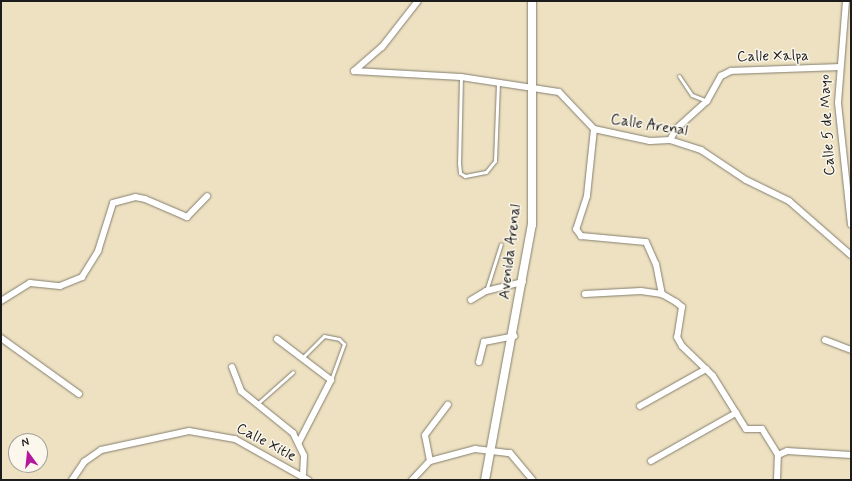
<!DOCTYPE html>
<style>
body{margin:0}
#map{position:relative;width:852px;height:481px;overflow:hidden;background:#ede1c1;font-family:Mynerve,sans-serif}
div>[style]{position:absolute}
.roads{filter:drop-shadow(0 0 1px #847e6e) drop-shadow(0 0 1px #847e6e)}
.service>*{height:3px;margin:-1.5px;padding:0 1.5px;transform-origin:1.5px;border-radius:1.5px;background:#fff}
.minor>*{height:6px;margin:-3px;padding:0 3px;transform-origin:3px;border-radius:3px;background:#fff}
.tertiary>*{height:8px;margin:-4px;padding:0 4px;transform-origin:4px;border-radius:4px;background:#fff}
span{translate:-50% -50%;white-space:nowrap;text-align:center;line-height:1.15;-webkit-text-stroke:3px #fbf7ec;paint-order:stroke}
.street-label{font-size:15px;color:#1c1c1c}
.frame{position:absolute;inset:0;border:2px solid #1c1c1c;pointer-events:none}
.north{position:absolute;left:8px;top:433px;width:40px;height:40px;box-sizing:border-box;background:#fbf7ec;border:1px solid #a29f99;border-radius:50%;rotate:345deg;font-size:11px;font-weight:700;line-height:16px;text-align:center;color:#1c1c1c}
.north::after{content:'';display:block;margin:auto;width:14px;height:18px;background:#b5179e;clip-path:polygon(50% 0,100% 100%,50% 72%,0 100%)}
</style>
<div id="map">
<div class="roads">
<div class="service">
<div style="left:679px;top:76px;width:23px;rotate:56deg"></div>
<div style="left:692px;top:95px;width:16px;rotate:22deg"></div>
<div style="left:461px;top:77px;width:86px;rotate:91.3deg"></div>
<div style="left:459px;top:163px;width:10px;rotate:84deg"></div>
<div style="left:460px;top:173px;width:6px;rotate:31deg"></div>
<div style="left:465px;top:176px;width:21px;rotate:-11deg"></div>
<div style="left:486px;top:172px;width:14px;rotate:-51deg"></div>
<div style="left:495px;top:161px;width:78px;rotate:-87.8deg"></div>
<div style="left:486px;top:291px;width:49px;rotate:-72.3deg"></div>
<div style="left:302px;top:358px;width:31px;rotate:-45deg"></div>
<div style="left:324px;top:336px;width:15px;rotate:11deg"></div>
<div style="left:339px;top:339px;width:7px;rotate:45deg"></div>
<div style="left:344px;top:344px;width:38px;rotate:110deg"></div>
<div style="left:257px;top:404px;width:48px;rotate:-41.6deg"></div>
</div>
<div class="minor">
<div style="left:846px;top:1px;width:102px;rotate:94.5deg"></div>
<div style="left:838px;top:103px;width:122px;rotate:83.9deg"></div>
<div style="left:354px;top:71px;width:107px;rotate:3.2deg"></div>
<div style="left:461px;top:77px;width:99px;rotate:8.7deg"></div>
<div style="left:559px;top:92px;width:51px;rotate:46.6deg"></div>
<div style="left:594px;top:129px;width:57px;rotate:12.1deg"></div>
<div style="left:650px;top:141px;width:20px;rotate:-3deg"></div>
<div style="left:670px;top:140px;width:33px;rotate:18deg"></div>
<div style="left:701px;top:150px;width:54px;rotate:33.7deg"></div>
<div style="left:746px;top:180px;width:48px;rotate:26deg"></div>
<div style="left:789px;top:201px;width:82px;rotate:41.1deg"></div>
<div style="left:354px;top:71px;width:37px;rotate:-41deg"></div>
<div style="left:382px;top:47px;width:58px;rotate:-52deg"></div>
<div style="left:594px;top:129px;width:67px;rotate:96deg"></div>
<div style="left:587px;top:196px;width:35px;rotate:108deg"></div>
<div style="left:576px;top:229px;width:9px;rotate:54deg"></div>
<div style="left:581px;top:236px;width:65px;rotate:5.3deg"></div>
<div style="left:646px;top:242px;width:24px;rotate:66deg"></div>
<div style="left:656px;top:264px;width:31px;rotate:79deg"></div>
<div style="left:670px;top:140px;width:13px;rotate:-61deg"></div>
<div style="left:676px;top:129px;width:42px;rotate:-42.1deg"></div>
<div style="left:707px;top:101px;width:29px;rotate:-61deg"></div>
<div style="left:721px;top:76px;width:11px;rotate:-27deg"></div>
<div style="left:731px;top:71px;width:107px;rotate:-2.1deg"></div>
<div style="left:585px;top:294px;width:56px;rotate:-3.1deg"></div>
<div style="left:641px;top:291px;width:21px;rotate:8deg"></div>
<div style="left:662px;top:294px;width:16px;rotate:30deg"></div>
<div style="left:676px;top:302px;width:8px;rotate:40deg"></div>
<div style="left:682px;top:307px;width:30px;rotate:99deg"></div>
<div style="left:677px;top:337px;width:10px;rotate:61deg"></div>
<div style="left:682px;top:346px;width:43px;rotate:44.1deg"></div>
<div style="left:713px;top:376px;width:62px;rotate:58.1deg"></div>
<div style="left:746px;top:429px;width:16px"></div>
<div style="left:762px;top:429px;width:31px;rotate:58deg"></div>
<div style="left:471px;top:300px;width:17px;rotate:-31deg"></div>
<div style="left:486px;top:291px;width:38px;rotate:-14deg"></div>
<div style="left:1px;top:301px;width:34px;rotate:-32deg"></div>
<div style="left:30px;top:283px;width:30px;rotate:6deg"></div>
<div style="left:60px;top:286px;width:24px;rotate:-22deg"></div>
<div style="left:82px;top:277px;width:31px;rotate:-58deg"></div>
<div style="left:98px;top:251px;width:50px;rotate:-72.6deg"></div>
<div style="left:113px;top:203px;width:23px;rotate:-15deg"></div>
<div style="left:135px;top:197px;width:10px;rotate:11deg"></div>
<div style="left:145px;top:199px;width:46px;rotate:23.2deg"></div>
<div style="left:187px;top:217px;width:29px;rotate:-46deg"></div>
<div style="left:1px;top:338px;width:96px;rotate:35.7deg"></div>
<div style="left:277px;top:339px;width:68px;rotate:37.2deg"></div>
<div style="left:331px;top:380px;width:70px;rotate:117.3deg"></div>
<div style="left:825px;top:340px;width:28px;rotate:21deg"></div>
<div style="left:479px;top:362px;width:21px;rotate:-76deg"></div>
<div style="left:484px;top:342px;width:31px;rotate:-11deg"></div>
<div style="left:232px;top:367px;width:26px;rotate:69deg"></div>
<div style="left:241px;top:391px;width:67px;rotate:38.9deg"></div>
<div style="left:293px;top:433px;width:25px;rotate:64deg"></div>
<div style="left:304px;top:456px;width:21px;rotate:93deg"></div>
<div style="left:640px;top:406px;width:76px;rotate:-29.3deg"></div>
<div style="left:778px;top:455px;width:10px;rotate:-24deg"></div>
<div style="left:787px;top:451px;width:64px;rotate:3.6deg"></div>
<div style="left:430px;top:461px;width:26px;rotate:-101deg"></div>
<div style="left:425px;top:435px;width:38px;rotate:-53deg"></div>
<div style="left:651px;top:461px;width:98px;rotate:-29.5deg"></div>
<div style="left:72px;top:480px;width:22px;rotate:-56deg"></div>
<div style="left:84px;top:462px;width:21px;rotate:-35deg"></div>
<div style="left:101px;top:450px;width:90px;rotate:-12.2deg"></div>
<div style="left:189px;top:431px;width:47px;rotate:9.9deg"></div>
<div style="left:235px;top:439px;width:84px;rotate:29.3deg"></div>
<div style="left:412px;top:480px;width:26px;rotate:-47deg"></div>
<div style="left:430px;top:461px;width:47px;rotate:-14.9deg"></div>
<div style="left:475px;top:449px;width:35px;rotate:7deg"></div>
<div style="left:510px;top:453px;width:35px;rotate:50deg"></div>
<div style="left:777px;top:480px;width:25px;rotate:-88deg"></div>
</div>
<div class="tertiary">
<div style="left:485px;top:480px;width:259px;rotate:-79.6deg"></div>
<div style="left:532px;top:225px;width:224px;rotate:-90deg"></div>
</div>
</div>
<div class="street-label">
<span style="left:773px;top:57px;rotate:-1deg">Calle Xalpa</span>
<span style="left:828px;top:125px;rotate:-93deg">Calle 5 de Mayo</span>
<span style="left:649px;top:126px;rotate:9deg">Calle Arenal</span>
<span style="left:511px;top:252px;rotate:-83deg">Avenida Arenal</span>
<span style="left:266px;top:443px;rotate:28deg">Calle Xitle</span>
</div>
<div class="frame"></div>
<div class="north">N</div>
</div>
